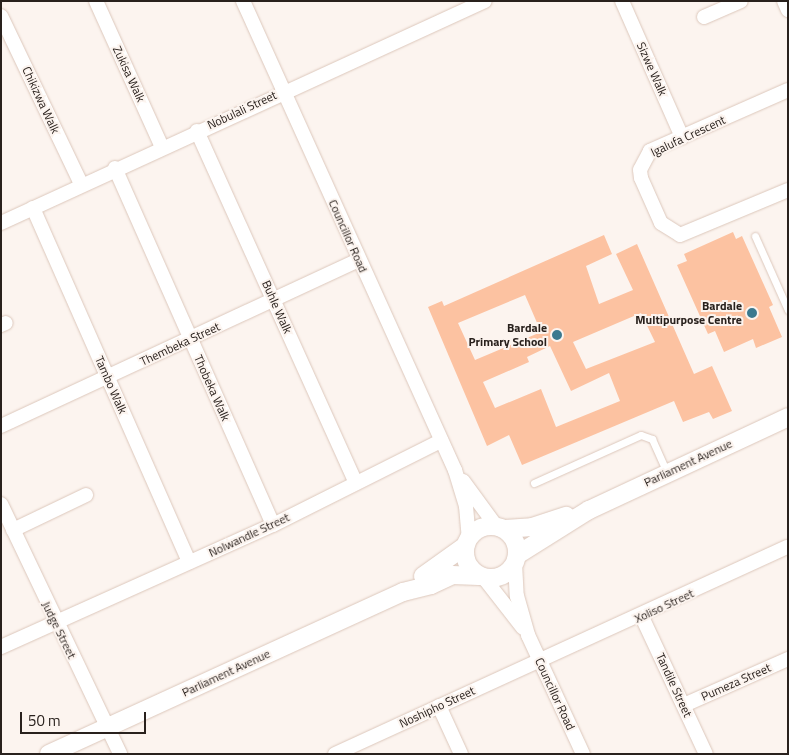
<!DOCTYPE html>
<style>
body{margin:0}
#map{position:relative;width:789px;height:755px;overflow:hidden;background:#fcf4ef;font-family:"Titillium Web",sans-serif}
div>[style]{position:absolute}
.building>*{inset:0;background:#fcc2a1}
.roads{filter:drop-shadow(0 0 1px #dcc7bb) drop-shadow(0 0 1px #dcc7bb)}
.service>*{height:7px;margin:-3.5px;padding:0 3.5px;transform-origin:3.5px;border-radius:3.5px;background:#fff}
.minor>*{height:14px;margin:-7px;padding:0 7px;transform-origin:7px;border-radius:7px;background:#fff}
.tertiary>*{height:18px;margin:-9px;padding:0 9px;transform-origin:9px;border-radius:9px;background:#fff}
.tertiary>.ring{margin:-9px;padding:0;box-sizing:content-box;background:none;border:18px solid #fff;border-radius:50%}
.dots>*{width:14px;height:14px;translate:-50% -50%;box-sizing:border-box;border:2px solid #fcf4ef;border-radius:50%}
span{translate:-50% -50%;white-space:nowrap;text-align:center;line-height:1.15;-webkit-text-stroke:4px #fcf4ef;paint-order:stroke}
.street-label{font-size:12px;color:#29211d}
.poi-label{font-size:12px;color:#29211d;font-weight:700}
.right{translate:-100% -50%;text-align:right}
.frame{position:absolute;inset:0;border:2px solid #29211d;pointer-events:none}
.scale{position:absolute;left:20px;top:712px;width:126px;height:22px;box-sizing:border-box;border:2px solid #29211d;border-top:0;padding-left:6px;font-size:15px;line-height:18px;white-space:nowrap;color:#29211d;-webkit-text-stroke:4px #fcf4ef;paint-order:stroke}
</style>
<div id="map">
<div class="building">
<div style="clip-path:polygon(733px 232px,736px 239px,742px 236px,773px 305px,769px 307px,782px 337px,756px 348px,753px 339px,724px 352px,715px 331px,708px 334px,677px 265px,687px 261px,684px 254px)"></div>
<div style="clip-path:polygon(evenodd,604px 235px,612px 254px,586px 266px,599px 304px,633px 290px,616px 254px,637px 244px,694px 374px,712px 366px,732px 411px,713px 419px,709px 412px,683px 422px,674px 401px,522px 465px,509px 435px,487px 446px,428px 307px,442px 301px,444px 306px,604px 235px,525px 295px,541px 332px,475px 360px,458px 323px,525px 295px,604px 235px,641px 313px,655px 342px,586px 369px,573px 342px,641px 313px,604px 235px,550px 346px,571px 391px,609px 373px,620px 401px,556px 427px,541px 389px,495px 408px,483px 382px,529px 362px,527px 357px,550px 346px)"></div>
</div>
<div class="roads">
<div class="service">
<div style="left:755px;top:236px;width:81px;rotate:66deg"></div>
<div style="left:534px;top:483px;width:117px;rotate:-24.2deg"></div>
<div style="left:641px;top:435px;width:12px;rotate:20deg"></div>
<div style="left:652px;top:439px;width:36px;rotate:66deg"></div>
</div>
<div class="minor">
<div style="left:96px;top:1px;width:160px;rotate:65.7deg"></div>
<div style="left:243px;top:1px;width:515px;rotate:65.68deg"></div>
<div style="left:455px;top:470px;width:38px;rotate:73deg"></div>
<div style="left:466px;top:506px;width:32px;rotate:85deg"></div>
<div style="left:622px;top:1px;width:149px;rotate:66.2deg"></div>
<div style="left:784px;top:1px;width:10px;rotate:66deg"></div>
<div style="left:1px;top:16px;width:186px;rotate:64.5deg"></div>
<div style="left:704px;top:17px;width:40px;rotate:-23.4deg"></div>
<div style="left:788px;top:90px;width:151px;rotate:156.2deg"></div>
<div style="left:650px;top:151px;width:21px;rotate:118deg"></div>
<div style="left:640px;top:170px;width:8px;rotate:83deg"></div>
<div style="left:641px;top:178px;width:49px;rotate:66deg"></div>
<div style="left:661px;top:223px;width:22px;rotate:32deg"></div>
<div style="left:680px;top:235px;width:117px;rotate:-22.6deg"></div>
<div style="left:197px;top:131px;width:386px;rotate:65.7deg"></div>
<div style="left:115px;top:168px;width:390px;rotate:66.1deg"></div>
<div style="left:33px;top:208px;width:387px;rotate:66.2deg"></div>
<div style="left:1px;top:223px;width:532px;rotate:-24.64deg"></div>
<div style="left:1px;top:325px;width:5px;rotate:-22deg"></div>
<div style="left:1px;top:426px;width:394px;rotate:-24.9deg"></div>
<div style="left:463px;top:481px;width:56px;rotate:53.7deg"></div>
<div style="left:1px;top:504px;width:277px;rotate:64.5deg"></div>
<div style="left:13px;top:530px;width:81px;rotate:-25.6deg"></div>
<div style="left:515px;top:563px;width:33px;rotate:87deg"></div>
<div style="left:517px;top:596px;width:41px;rotate:74.2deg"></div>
<div style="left:528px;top:635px;width:131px;rotate:65.2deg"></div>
<div style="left:484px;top:578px;width:63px;rotate:52deg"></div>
<div style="left:642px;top:617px;width:151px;rotate:65deg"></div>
<div style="left:1px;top:647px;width:298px;rotate:-24.2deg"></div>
<div style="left:273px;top:525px;width:188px;rotate:-26.6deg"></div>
<div style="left:684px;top:705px;width:114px;rotate:-23.9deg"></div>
<div style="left:439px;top:706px;width:53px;rotate:65.4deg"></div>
<div style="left:335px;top:754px;width:498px;rotate:-24.6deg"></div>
</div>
<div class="tertiary">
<div class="ring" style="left:465px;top:526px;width:34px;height:34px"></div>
<div style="left:505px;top:529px;width:27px;rotate:-4deg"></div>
<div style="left:532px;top:527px;width:36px;rotate:-18deg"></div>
<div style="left:517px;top:555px;width:85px;rotate:-32deg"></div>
<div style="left:589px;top:510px;width:220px;rotate:-25deg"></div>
<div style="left:423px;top:576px;width:52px;rotate:-35.5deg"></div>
<div style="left:49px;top:754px;width:389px;rotate:-24.6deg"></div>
<div style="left:403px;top:592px;width:29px;rotate:-14deg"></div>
<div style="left:431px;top:585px;width:23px;rotate:-25deg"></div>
<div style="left:452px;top:575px;width:27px;rotate:2deg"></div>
</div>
</div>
<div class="dots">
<div style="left:752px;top:313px;background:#3b798f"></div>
<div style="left:557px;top:335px;background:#3b798f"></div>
</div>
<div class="street-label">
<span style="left:652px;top:69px;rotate:66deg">Sizwe Walk</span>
<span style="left:129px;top:74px;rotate:65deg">Zukisa Walk</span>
<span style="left:41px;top:100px;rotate:65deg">Chikizwa Walk</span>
<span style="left:242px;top:110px;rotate:-25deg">Nobulali Street</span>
<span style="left:688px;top:136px;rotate:-25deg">Igalufa Crescent</span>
<span style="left:348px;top:236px;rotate:66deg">Councillor Road</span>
<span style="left:277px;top:307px;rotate:66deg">Buhle Walk</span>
<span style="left:180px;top:344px;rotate:-25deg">Thembeka Street</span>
<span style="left:111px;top:385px;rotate:66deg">Tambo Walk</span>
<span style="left:212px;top:388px;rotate:66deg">Thobeka Walk</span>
<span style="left:688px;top:463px;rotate:-25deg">Parliament Avenue</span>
<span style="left:249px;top:535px;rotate:-25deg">Nolwandle Street</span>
<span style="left:664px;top:606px;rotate:-25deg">Xoliso Street</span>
<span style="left:59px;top:630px;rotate:64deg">Judge Street</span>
<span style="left:226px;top:673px;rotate:-25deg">Parliament Avenue</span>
<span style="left:736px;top:682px;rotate:-24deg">Pumeza Street</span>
<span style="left:674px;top:685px;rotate:65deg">Tandile Street</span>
<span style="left:555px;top:694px;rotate:65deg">Councillor Road</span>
<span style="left:437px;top:707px;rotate:-25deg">Noshipho Street</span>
</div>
<div class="poi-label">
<span class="right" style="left:742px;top:313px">Bardale<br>Multipurpose Centre</span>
<span class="right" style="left:547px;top:335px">Bardale<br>Primary School</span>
</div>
<div class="frame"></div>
<div class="scale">50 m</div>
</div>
